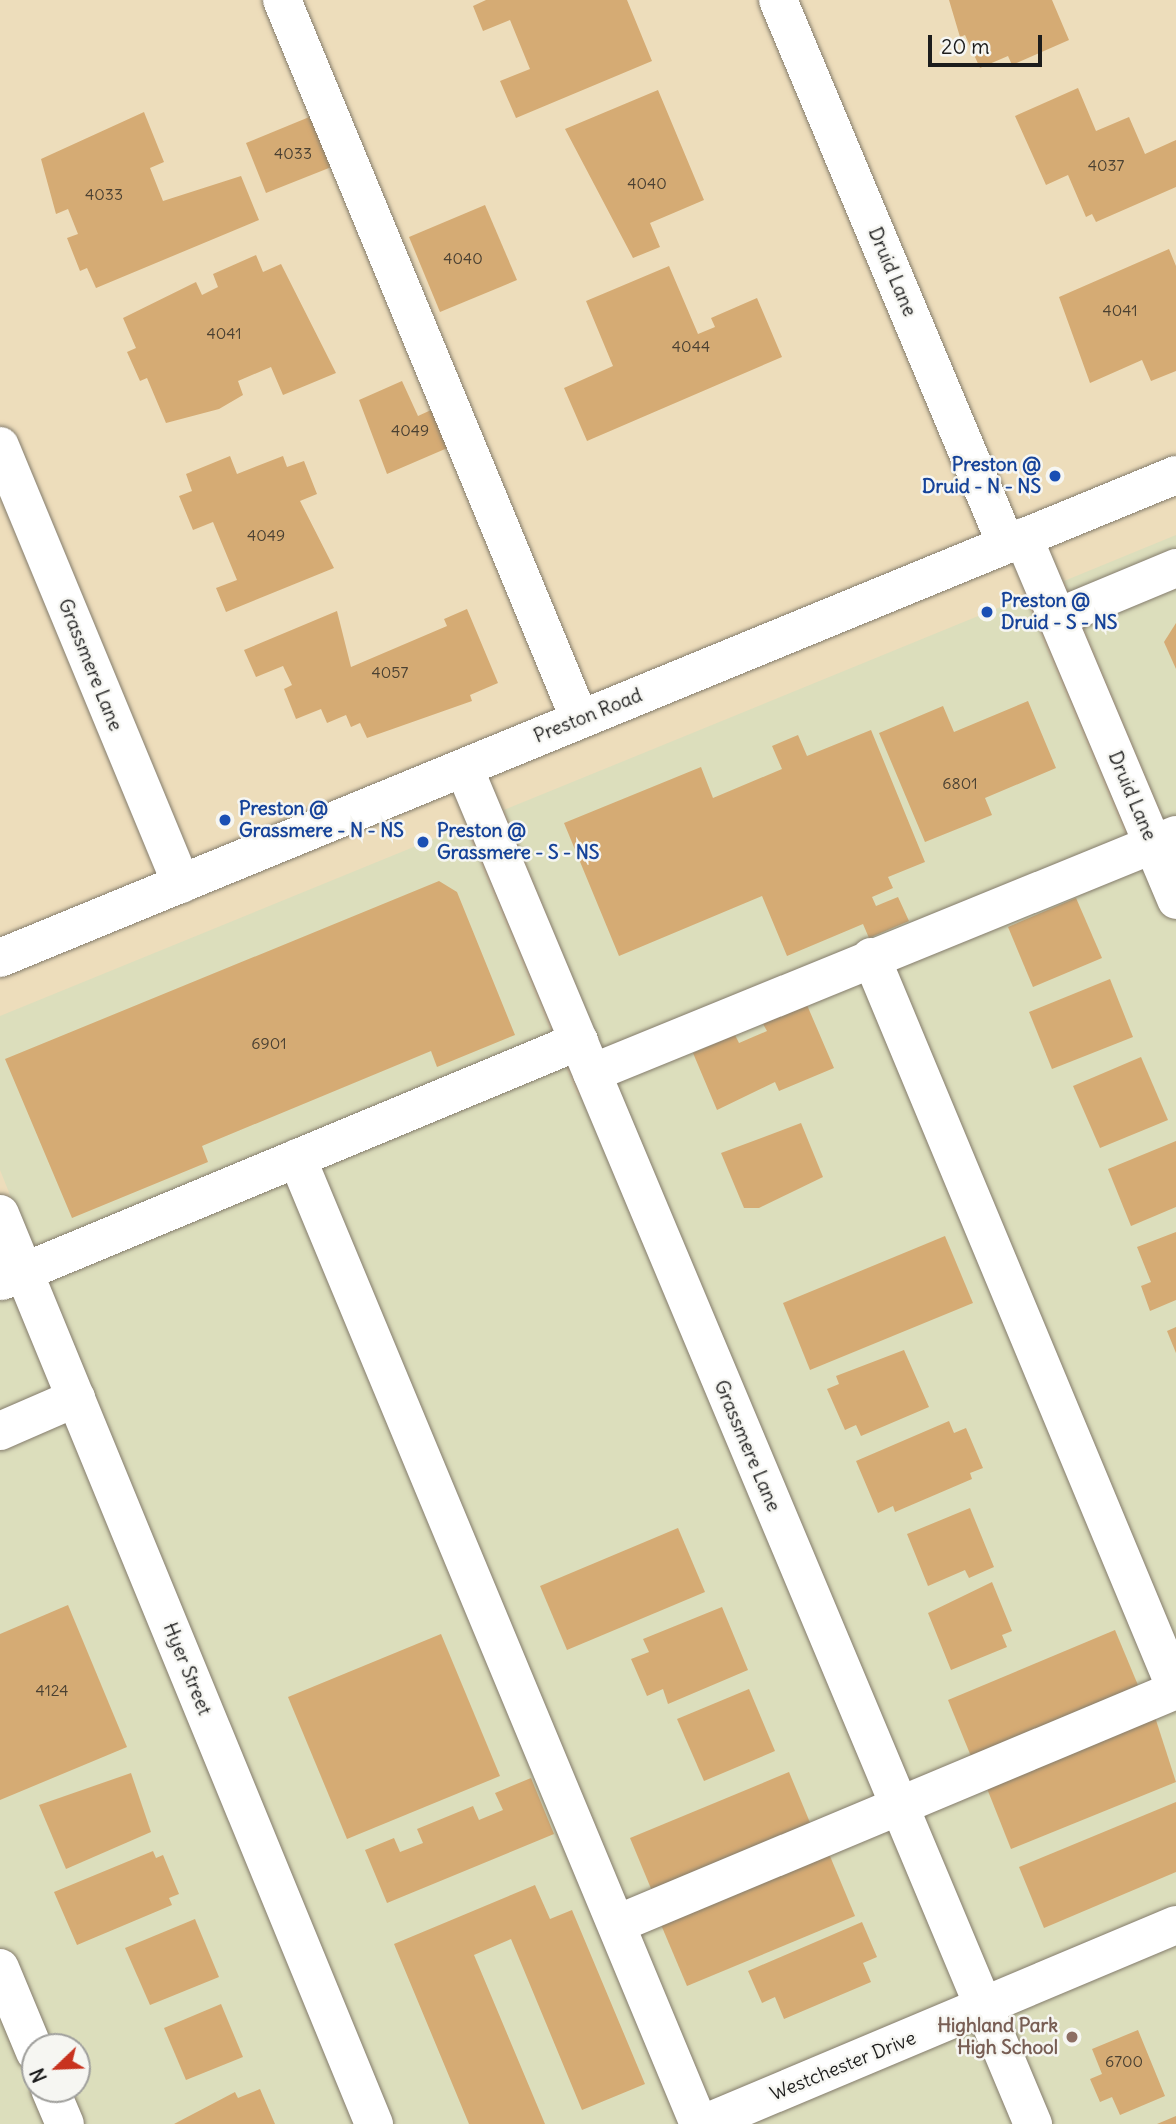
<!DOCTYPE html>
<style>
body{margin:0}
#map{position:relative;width:1176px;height:2124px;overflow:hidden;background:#edddbb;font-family:Delius,sans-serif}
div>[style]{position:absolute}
.built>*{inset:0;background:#dcdebc}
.building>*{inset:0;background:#d5ab74}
.roads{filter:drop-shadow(0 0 2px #847c6c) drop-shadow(0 0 2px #847c6c)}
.minor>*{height:38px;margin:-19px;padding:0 19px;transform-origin:19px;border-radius:19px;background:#fff}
.major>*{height:38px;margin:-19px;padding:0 19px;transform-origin:19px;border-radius:19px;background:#fff}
.dots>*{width:19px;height:19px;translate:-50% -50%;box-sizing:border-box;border:4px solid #f6f6f2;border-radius:50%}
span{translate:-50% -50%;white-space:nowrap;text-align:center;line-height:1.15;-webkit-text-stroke:5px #f6f6f2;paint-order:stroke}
.number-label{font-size:16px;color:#4a4032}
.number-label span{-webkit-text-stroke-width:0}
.street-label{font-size:19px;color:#1c1c1c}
.transit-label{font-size:19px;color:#164399;font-weight:700}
.right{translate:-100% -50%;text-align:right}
.left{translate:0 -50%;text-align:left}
.education-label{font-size:19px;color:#785e54;font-weight:700}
.north{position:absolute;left:21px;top:2033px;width:70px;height:70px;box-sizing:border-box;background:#f6f6f2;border:2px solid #9f9f9c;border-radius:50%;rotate:247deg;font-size:19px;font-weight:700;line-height:28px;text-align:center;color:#1c1c1c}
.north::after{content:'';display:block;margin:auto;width:24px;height:32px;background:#c8321e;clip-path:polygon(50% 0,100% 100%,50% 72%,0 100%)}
.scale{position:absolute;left:928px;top:35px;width:114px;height:32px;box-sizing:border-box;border:4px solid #1c1c1c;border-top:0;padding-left:9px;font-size:21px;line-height:24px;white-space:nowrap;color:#1c1c1c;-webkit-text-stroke:5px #f6f6f2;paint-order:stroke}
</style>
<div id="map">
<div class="built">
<div style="clip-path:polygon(evenodd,1176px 535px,1176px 2124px,0 2124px,0 1279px,43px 1277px,0 1170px,0 1016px,465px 826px,578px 1096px,615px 1080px,504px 810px,1025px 597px,1138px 864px,1176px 848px,1064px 581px,1176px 535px,35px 2047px,77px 2047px,77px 2089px,35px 2089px,35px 2047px)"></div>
</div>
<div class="building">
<div style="clip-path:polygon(486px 0,627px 0,652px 61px,516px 118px,500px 81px,530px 69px,510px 20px,483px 31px,473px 6px)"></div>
<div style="clip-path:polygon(949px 0,1052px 0,1069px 40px,1012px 65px,1008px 56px,980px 68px,965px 35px,960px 37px)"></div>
<div style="clip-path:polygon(1078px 88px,1096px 131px,1129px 117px,1145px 154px,1176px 140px,1176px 187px,1096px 222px,1092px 214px,1086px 217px,1068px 175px,1046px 185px,1015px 116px)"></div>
<div style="clip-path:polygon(658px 90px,704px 200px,650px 223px,660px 247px,633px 258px,565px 129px)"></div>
<div style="clip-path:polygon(144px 112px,164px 162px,150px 168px,163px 201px,241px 176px,259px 220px,96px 288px,87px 268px,80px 271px,67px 238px,78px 234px,68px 209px,56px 214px,41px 159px)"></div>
<div style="clip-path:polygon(319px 113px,339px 164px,266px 193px,246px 143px)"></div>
<div style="clip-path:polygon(485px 205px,517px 280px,440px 312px,409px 237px)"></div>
<div style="clip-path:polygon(1169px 249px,1176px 266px,1176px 371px,1151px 381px,1142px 360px,1090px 383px,1059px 297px)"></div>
<div style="clip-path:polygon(256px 255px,263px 272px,281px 264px,336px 373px,283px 395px,271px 367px,238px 381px,243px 395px,219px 409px,166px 423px,147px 378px,140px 381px,127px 352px,136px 348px,123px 318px,196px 282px,202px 295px,218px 287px,213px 274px)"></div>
<div style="clip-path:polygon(669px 266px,698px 334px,715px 327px,711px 318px,757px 298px,782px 357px,587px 441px,564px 388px,613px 366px,586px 301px)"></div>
<div style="clip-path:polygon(402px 381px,418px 416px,442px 405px,459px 443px,387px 474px,359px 400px)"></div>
<div style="clip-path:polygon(230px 456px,237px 474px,283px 456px,287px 467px,304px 461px,317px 494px,300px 501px,334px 568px,226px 612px,216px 588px,237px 580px,213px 522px,193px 530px,179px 496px,192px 491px,186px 474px)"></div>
<div style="clip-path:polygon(467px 609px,498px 683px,470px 695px,472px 701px,367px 738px,360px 723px,351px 727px,346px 715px,327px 723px,321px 709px,296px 719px,284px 689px,292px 685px,283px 666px,256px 677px,244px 650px,337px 611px,351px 667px,447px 626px,444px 619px)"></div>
<div style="clip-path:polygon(1176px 623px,1176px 669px,1164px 642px)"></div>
<div style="clip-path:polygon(1028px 701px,1056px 768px,985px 798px,992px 815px,925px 842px,879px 733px,943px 706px,954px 732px)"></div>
<div style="clip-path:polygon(871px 730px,925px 862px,888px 877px,893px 888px,872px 897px,876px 906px,898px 897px,909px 921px,869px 938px,863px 924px,787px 956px,762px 896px,619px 956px,564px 823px,701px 767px,713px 798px,782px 769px,772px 746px,798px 735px,807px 756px)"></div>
<div style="clip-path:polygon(439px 881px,457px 892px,515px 1035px,437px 1067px,431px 1051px,202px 1146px,208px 1162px,72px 1218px,5px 1059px)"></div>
<div style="clip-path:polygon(1076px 898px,1102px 958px,1033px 987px,1008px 927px)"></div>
<div style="clip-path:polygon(1110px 979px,1133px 1037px,1052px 1069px,1029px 1012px)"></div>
<div style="clip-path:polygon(807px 1005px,834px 1068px,779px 1091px,775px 1082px,717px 1110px,693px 1053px,735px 1035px,739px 1043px,767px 1031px,763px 1024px)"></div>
<div style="clip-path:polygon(1141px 1057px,1168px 1120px,1100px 1148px,1073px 1086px)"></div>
<div style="clip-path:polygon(801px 1123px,823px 1177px,759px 1208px,744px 1208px,721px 1153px)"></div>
<div style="clip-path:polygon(1176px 1141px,1176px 1207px,1131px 1226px,1108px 1169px)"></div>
<div style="clip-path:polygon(1176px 1232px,1176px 1300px,1150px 1311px,1141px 1286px,1151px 1282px,1137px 1247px)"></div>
<div style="clip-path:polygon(945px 1236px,973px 1303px,810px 1370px,783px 1303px)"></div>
<div style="clip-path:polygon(1176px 1327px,1176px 1353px,1167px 1331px)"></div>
<div style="clip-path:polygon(904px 1350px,929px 1407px,861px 1436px,856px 1425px,845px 1430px,827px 1389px,839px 1384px,836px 1376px)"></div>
<div style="clip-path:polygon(949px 1421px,954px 1433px,966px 1428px,983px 1468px,970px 1473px,972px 1479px,895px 1512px,893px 1506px,878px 1513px,856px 1461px)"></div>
<div style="clip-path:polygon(970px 1508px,994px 1567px,969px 1578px,965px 1570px,928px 1586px,907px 1534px)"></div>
<div style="clip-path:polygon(678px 1528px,705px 1592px,567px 1650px,540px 1586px)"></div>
<div style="clip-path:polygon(992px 1582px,1012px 1631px,1002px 1635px,1007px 1647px,951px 1670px,928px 1613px)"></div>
<div style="clip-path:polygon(68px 1605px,127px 1747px,0 1800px,0 1634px)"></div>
<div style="clip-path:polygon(722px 1607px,748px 1670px,668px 1704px,663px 1689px,647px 1696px,631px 1659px,649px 1652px,643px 1639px)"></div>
<div style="clip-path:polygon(1115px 1630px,1145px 1702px,977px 1771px,948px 1700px)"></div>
<div style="clip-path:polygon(441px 1634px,500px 1776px,347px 1839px,288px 1697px)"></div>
<div style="clip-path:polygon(749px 1689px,775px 1751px,704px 1781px,677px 1719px)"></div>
<div style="clip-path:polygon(1155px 1717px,1176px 1782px,1011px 1849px,986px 1786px)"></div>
<div style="clip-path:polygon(789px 1772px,816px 1837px,657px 1903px,630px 1838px)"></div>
<div style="clip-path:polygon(131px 1773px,151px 1832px,66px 1869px,39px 1805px)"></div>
<div style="clip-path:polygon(531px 1778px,554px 1834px,387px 1903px,365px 1850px,394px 1838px,400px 1852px,423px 1843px,417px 1829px,473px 1806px,479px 1820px,503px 1810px,495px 1793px)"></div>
<div style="clip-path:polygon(1176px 1802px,1176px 1872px,1044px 1928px,1019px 1867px)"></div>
<div style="clip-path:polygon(827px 1849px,855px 1916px,687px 1986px,659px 1920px)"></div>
<div style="clip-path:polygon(153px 1851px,156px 1858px,163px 1855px,179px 1894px,169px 1898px,172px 1905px,77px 1945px,54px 1892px)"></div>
<div style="clip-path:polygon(535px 1885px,550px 1919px,572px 1910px,645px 2084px,582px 2110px,511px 1939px,474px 1955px,545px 2124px,469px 2124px,394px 1944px)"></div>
<div style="clip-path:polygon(195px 1919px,219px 1977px,150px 2005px,125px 1948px)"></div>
<div style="clip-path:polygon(862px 1922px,877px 1957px,863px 1963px,871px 1982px,784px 2019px,775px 1997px,762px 2003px,748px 1971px)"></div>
<div style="clip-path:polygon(221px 2004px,243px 2057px,186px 2080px,164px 2028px)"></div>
<div style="clip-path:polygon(1138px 2030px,1165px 2096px,1120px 2115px,1112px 2097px,1100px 2102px,1090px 2079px,1102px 2074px,1092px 2049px)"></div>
<div style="clip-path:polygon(260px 2089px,275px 2124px,174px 2124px,235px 2092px,238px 2098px)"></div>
<div style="clip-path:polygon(1176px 2116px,1176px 2124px,1157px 2124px)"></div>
</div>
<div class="roads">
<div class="minor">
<div style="left:282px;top:0;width:779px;rotate:67.52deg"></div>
<div style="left:778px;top:0;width:590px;rotate:67.26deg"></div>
<div style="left:0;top:446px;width:474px;rotate:67.5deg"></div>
<div style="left:1023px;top:537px;width:394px;rotate:67.1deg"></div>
<div style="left:1056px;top:618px;width:130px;rotate:-22.6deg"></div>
<div style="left:464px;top:768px;width:1471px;rotate:67.24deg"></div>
<div style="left:871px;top:957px;width:793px;rotate:67.38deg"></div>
<div style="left:592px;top:1073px;width:631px;rotate:-22.17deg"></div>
<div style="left:297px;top:1158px;width:1046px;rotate:67.41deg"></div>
<div style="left:0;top:1214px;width:984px;rotate:67.66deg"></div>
<div style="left:2px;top:1281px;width:625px;rotate:-22.58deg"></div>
<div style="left:0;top:1431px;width:83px;rotate:-23.5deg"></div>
<div style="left:617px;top:1924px;width:606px;rotate:-22.71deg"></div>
<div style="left:0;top:1968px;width:91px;rotate:67.4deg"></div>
<div style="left:50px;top:2089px;width:38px;rotate:67deg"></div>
<div style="left:703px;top:2124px;width:513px;rotate:-22.82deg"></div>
</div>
<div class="major">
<div style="left:0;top:958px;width:1271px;rotate:-22.33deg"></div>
</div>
</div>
<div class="dots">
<div style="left:1055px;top:476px;background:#1a4fb4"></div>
<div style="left:987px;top:612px;background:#1a4fb4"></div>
<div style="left:225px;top:820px;background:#1a4fb4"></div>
<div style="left:423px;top:842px;background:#1a4fb4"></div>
<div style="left:1072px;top:2037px;background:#8d6e63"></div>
</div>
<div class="number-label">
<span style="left:293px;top:153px">4033</span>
<span style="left:1106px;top:165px">4037</span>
<span style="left:647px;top:183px">4040</span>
<span style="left:104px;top:194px">4033</span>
<span style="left:463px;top:258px">4040</span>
<span style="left:1120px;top:310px">4041</span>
<span style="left:224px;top:333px">4041</span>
<span style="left:691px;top:346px">4044</span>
<span style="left:410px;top:430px">4049</span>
<span style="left:266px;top:535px">4049</span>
<span style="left:390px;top:672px">4057</span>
<span style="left:960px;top:783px">6801</span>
<span style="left:269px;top:1043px">6901</span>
<span style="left:52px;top:1690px">4124</span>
<span style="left:1124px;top:2061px">6700</span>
</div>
<div class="street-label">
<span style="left:892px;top:272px;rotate:67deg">Druid Lane</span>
<span style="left:90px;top:665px;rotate:68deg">Grassmere Lane</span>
<span style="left:588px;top:716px;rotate:-22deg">Preston Road</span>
<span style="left:1132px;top:796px;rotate:67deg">Druid Lane</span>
<span style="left:747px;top:1446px;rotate:67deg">Grassmere Lane</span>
<span style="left:187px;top:1669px;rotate:68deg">Hyer Street</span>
<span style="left:843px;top:2066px;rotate:-22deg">Westchester Drive</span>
</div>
<div class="transit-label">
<span class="right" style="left:1041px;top:476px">Preston @<br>Druid - N - NS</span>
<span class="left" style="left:1001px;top:612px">Preston @<br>Druid - S - NS</span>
<span class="left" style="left:239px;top:820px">Preston @<br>Grassmere - N - NS</span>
<span class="left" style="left:437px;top:842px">Preston @<br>Grassmere - S - NS</span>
</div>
<div class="education-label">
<span class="right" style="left:1058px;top:2037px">Highland Park<br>High School</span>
</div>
<div class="north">N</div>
<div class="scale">20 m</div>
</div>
